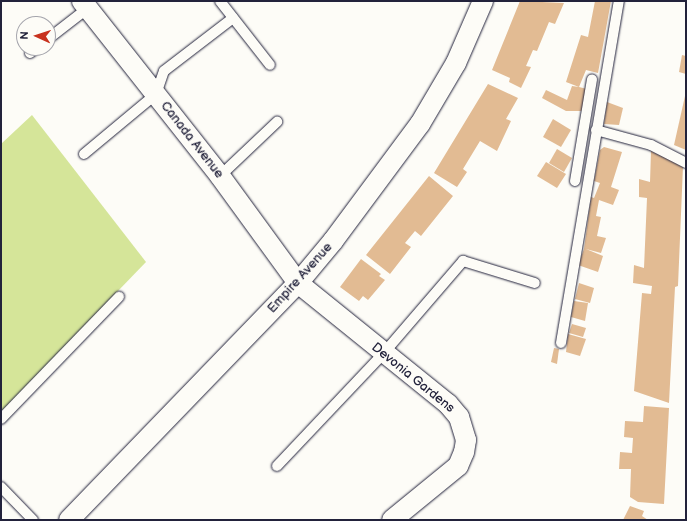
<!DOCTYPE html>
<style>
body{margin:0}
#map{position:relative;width:687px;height:521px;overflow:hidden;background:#fdfcf7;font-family:"Balsamiq Sans",sans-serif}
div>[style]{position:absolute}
.green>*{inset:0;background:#d5e599}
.building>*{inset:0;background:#e2bb93}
.roads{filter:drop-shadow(0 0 1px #22223b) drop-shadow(0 0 1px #22223b)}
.service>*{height:10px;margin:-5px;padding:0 5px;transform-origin:5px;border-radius:5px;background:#fdfcf7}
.minor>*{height:20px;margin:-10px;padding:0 10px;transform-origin:10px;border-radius:10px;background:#fdfcf7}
span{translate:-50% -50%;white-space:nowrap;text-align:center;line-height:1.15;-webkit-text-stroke:3px #fdfcf7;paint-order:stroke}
.street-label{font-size:13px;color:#22223b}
.frame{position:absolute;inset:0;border:2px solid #22223b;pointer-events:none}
.north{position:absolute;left:16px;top:16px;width:40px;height:40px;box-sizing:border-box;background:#fdfcf7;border:1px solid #a5a5ac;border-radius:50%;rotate:273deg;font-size:11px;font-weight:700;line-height:16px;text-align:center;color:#22223b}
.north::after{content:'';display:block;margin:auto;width:14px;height:18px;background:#c8321e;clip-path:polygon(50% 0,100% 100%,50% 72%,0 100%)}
</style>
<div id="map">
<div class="green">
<div style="clip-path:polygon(32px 115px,146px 262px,1px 412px,1px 144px)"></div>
</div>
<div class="building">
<div style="clip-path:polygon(520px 1px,564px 3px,555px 24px,549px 22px,537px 51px,533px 50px,526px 66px,531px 67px,521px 88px,509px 82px,510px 78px,492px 70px)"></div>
<div style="clip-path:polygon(595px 1px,611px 1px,598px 73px,586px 70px,579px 87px,587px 89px,583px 111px,566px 111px,542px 98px,546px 90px,567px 100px,572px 86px,579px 87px,566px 82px,581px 35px,588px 37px)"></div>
<div style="clip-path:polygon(682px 55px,686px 56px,686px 74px,679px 72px)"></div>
<div style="clip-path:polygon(488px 84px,518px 98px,506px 119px,511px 121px,497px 151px,480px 141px,463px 169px,467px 172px,457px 187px,434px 173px)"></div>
<div style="clip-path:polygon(685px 96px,686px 96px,686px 150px,674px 145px)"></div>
<div style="clip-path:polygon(607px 102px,623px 108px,619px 125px,604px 124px)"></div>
<div style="clip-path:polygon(553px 119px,571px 130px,561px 147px,543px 137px)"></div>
<div style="clip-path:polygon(604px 147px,622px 152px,611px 187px,619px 190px,613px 205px,599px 200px,596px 216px,601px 217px,597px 236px,606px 238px,601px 253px,586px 249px,603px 256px,598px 272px,578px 265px,584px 249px,591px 197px,594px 198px,600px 183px,594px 181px,600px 150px)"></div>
<div style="clip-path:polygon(557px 149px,572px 158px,564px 172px,549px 163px)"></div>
<div style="clip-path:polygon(651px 151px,683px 166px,678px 286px,675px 287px,669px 403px,634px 391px,642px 293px,651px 294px,652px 286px,633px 283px,634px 265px,644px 268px,647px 198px,639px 197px,639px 179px,650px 182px)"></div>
<div style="clip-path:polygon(546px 162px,566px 174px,557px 188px,537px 176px)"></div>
<div style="clip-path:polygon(429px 176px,453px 196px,421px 236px,415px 231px,405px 243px,411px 247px,390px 274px,366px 255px)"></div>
<div style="clip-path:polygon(361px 259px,381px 274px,379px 276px,385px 280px,368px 300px,363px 296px,359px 301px,340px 287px)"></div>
<div style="clip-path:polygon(579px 283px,594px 288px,590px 303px,575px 299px)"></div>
<div style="clip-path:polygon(574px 301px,588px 303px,585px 321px,571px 317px)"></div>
<div style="clip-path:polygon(572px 324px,586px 328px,583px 337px,569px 333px)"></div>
<div style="clip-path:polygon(568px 334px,586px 339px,580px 356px,566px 352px)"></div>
<div style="clip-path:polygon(554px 348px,559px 349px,557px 364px,551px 362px)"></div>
<div style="clip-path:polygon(644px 406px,669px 408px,664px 504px,638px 502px,630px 497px,631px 469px,619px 469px,620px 452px,632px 453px,633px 438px,624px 437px,625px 421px,643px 422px)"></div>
<div style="clip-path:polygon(630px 506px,644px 511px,642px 516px,648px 520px,623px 520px)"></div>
</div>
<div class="roads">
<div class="service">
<div style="left:220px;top:1px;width:81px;rotate:52deg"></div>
<div style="left:48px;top:39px;width:51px;rotate:-37.8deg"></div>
<div style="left:30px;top:53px;width:9px;rotate:-36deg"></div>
<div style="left:596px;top:130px;width:57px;rotate:15.3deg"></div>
<div style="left:651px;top:145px;width:39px;rotate:27deg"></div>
<div style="left:84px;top:154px;width:94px;rotate:-39.8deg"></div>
<div style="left:156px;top:94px;width:24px;rotate:-71deg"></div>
<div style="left:164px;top:71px;width:87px;rotate:-37.5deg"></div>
<div style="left:220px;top:176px;width:79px;rotate:-43.5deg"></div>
<div style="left:575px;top:181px;width:103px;rotate:-80.5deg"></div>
<div style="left:561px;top:343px;width:347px;rotate:-80.4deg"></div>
<div style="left:1px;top:419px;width:170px;rotate:-46deg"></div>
<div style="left:277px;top:466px;width:154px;rotate:-46.6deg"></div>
<div style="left:383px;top:354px;width:123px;rotate:-49.3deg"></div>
<div style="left:463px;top:261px;width:75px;rotate:17deg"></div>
<div style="left:1px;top:487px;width:46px;rotate:45.9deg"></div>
</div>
<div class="minor">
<div style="left:82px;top:1px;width:223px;rotate:51.7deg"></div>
<div style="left:220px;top:176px;width:132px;rotate:53.9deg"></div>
<div style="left:298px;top:283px;width:193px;rotate:38.9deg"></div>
<div style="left:448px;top:404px;width:17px;rotate:50deg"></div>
<div style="left:459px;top:417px;width:24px;rotate:73deg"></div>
<div style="left:466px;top:440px;width:12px;rotate:99deg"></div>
<div style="left:464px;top:452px;width:15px;rotate:113deg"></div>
<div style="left:458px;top:466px;width:85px;rotate:140.7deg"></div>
<div style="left:69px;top:520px;width:330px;rotate:-46deg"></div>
<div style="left:298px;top:283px;width:55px;rotate:-50.2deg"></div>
<div style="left:333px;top:241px;width:146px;rotate:-53.4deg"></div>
<div style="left:420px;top:124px;width:71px;rotate:-59.5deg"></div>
<div style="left:456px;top:63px;width:68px;rotate:-66.5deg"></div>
</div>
</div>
<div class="street-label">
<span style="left:192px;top:140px;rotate:52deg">Canada Avenue</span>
<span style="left:300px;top:278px;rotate:-48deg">Empire Avenue</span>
<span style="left:413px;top:378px;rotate:39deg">Devonia Gardens</span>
</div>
<div class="frame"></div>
<div class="north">N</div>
</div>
